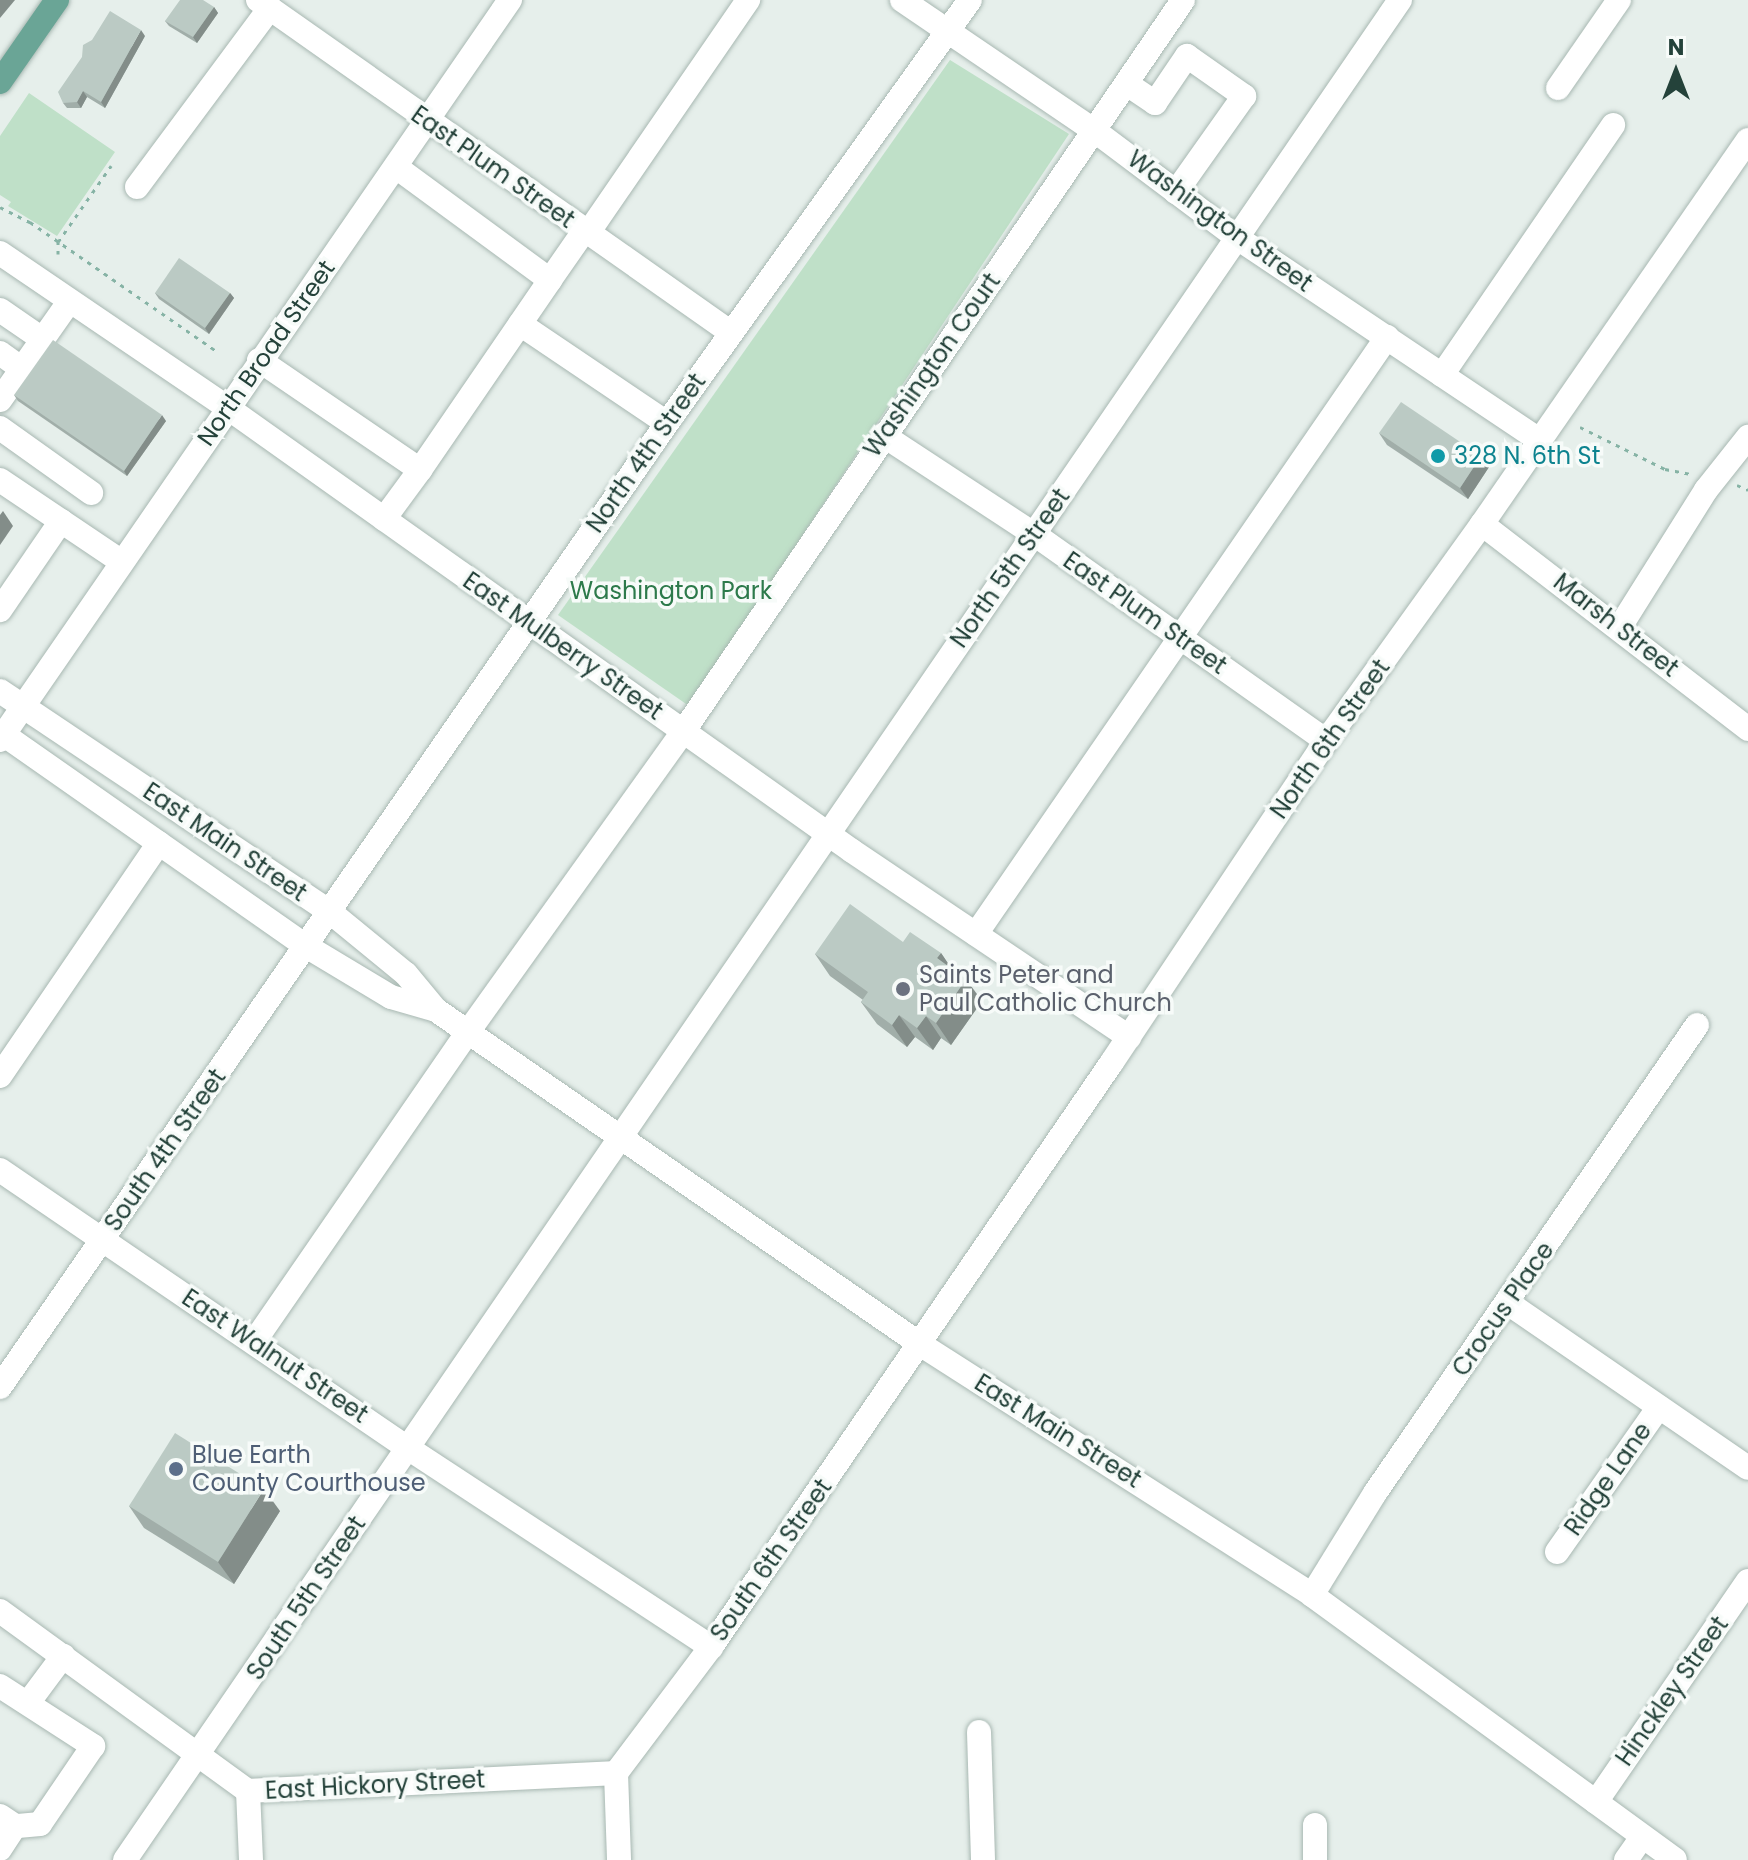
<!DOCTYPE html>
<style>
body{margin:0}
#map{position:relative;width:1748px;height:1860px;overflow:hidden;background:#e6efeb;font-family:Poppins,sans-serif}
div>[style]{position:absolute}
.green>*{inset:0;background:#bfe0c8}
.path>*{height:3px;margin-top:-1.5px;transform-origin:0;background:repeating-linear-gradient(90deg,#86b3a5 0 4px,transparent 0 10px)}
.roads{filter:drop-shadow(0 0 2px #a8b8b2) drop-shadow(0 0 2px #a8b8b2)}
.minor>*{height:24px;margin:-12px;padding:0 12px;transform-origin:12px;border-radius:12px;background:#fff}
.major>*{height:24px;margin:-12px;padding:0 12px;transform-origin:12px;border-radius:12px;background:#6aa596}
.wall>*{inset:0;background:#a1aea9}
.shaded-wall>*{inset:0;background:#838d89}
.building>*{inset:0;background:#bbcac4}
.dots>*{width:22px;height:22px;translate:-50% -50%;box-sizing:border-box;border:4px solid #f7fbf9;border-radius:50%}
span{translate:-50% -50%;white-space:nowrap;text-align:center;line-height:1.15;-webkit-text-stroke:7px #f7fbf9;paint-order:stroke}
.street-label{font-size:24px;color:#24423a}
.culture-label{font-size:24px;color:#0d838f}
.left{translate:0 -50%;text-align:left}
.park-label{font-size:24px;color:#2d7a4b}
.worship-label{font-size:24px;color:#5b616d}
.service-label{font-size:24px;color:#4e5e75}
.north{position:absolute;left:1636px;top:32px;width:80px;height:80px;-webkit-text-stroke:6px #f7fbf9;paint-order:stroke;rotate:0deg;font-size:22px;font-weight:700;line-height:32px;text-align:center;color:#24423a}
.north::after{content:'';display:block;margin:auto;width:28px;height:36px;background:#24423a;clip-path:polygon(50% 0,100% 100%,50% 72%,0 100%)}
</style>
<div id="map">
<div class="green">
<div style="clip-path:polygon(950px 60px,1069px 134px,689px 706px,558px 615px)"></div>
<div style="clip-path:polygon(29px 93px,115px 152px,57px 236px,8px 206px,11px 202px,0 195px,0 136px)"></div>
</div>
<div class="path">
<div style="left:0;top:207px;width:34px;rotate:27deg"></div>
<div style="left:30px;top:222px;width:229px;rotate:34.7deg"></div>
<div style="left:58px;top:254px;width:12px;rotate:-90deg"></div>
<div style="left:58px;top:242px;width:93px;rotate:-55.1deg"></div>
<div style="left:1580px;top:427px;width:95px;rotate:26.3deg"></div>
<div style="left:1665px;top:469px;width:25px;rotate:11deg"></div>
<div style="left:1737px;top:485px;width:12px;rotate:24deg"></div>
</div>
<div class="roads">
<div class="minor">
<div style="left:258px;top:0;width:577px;rotate:35.12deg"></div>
<div style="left:902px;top:0;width:233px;rotate:34.2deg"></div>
<div style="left:1095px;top:131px;width:176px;rotate:36.9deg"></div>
<div style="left:1236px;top:237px;width:363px;rotate:33.8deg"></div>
<div style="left:1127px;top:84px;width:34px;rotate:34deg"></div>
<div style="left:1155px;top:103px;width:57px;rotate:-55.8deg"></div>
<div style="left:1187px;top:56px;width:70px;rotate:35.1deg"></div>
<div style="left:1244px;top:96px;width:118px;rotate:125.3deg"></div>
<div style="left:1558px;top:88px;width:107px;rotate:-55.3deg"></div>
<div style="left:137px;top:187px;width:223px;rotate:-53.4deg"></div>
<div style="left:588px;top:233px;width:283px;rotate:-55.5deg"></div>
<div style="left:0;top:253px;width:276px;rotate:34.2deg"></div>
<div style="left:228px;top:408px;width:765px;rotate:35.37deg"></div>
<div style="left:852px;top:851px;width:334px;rotate:33.9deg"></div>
<div style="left:550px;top:280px;width:60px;rotate:-55.2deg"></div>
<div style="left:0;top:310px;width:51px;rotate:34.6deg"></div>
<div style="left:520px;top:324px;width:177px;rotate:34deg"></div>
<div style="left:0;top:353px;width:26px;rotate:36deg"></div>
<div style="left:259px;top:360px;width:195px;rotate:34.3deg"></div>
<div style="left:420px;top:470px;width:230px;rotate:-55.6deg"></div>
<div style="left:550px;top:280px;width:191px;rotate:-143.7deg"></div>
<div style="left:1442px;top:375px;width:303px;rotate:-55.6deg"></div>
<div style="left:0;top:400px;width:120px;rotate:-54.9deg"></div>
<div style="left:0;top:428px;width:112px;rotate:35.5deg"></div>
<div style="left:883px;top:435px;width:181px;rotate:33.3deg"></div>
<div style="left:1034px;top:534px;width:358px;rotate:35.3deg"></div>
<div style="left:0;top:480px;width:73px;rotate:33.9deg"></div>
<div style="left:61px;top:521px;width:108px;rotate:124.4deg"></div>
<div style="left:384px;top:519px;width:61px;rotate:-53.7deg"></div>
<div style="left:61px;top:521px;width:73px;rotate:33.9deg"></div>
<div style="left:1482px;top:524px;width:336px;rotate:37.6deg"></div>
<div style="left:1620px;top:627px;width:162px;rotate:-57.9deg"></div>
<div style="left:1706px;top:490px;width:68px;rotate:-51.6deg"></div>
<div style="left:0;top:691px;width:396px;rotate:33.8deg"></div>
<div style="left:329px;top:911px;width:99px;rotate:39.3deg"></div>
<div style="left:406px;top:974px;width:47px;rotate:50.2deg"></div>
<div style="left:436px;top:1010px;width:588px;rotate:34.61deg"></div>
<div style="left:920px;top:1344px;width:465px;rotate:32.6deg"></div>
<div style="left:1312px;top:1595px;width:449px;rotate:36.1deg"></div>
<div style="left:0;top:732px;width:373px;rotate:35deg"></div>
<div style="left:306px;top:946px;width:99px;rotate:31deg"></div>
<div style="left:391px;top:997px;width:47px;rotate:16.1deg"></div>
<div style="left:0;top:740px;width:899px;rotate:-55.43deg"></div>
<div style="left:976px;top:934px;width:725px;rotate:-55.45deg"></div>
<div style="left:0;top:1076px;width:282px;rotate:-55.7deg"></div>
<div style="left:0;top:1170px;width:494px;rotate:34.3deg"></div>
<div style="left:408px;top:1448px;width:363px;rotate:33.3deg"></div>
<div style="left:1508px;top:1303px;width:291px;rotate:34.5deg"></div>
<div style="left:254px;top:1342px;width:377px;rotate:-55.4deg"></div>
<div style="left:468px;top:1032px;width:369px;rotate:-54.4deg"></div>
<div style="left:683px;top:732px;width:886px;rotate:-55.66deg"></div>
<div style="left:0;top:1387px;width:1172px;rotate:-55.32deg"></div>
<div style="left:667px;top:423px;width:520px;rotate:-54.39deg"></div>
<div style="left:1557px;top:1552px;width:177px;rotate:-54.9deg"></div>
<div style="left:1312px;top:1595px;width:120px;rotate:-58.3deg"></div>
<div style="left:1375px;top:1493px;width:568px;rotate:-55.47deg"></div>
<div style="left:0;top:1611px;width:306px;rotate:36deg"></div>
<div style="left:248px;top:1791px;width:368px;rotate:-2.8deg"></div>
<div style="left:0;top:1686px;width:111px;rotate:32.8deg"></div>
<div style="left:93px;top:1746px;width:94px;rotate:124.2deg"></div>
<div style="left:40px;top:1824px;width:25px;rotate:175deg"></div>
<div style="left:15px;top:1826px;width:18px;rotate:-146deg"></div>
<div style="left:28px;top:1703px;width:59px;rotate:-53.3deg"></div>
<div style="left:979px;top:1732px;width:128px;rotate:88.2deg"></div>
<div style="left:616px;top:1773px;width:158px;rotate:-53deg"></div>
<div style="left:711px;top:1647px;width:709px;rotate:-55.57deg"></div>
<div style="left:1112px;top:1062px;width:386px;rotate:-56.3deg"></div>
<div style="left:1326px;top:741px;width:267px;rotate:-54.3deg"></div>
<div style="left:1482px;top:524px;width:467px;rotate:-55.3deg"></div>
<div style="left:616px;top:1773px;width:87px;rotate:88deg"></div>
<div style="left:248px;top:1791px;width:69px;rotate:87.5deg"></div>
<div style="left:1596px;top:1802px;width:268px;rotate:-55.5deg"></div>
<div style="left:1315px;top:1825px;width:35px;rotate:90deg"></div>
<div style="left:0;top:1849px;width:27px;rotate:-57deg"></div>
<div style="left:125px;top:1860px;width:2255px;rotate:-55.57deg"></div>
<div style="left:1626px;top:1860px;width:28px;rotate:-55deg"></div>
</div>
<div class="major">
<div style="left:0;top:82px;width:100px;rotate:-55.2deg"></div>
</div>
</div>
<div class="wall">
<div style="clip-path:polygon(214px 7px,218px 13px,197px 43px,169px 26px,165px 21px)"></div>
<div style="clip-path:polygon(145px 36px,105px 108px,87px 97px,81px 108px,67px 108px,63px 103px)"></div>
<div style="clip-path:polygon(155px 293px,230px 293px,234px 298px,209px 334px,159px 299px)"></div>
<div style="clip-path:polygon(14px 395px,166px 421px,127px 476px,18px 401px)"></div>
<div style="clip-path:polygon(1379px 433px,1489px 467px,1468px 499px,1387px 445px)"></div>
<div style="clip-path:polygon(903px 942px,941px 953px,951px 968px,982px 1001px,951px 1045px,941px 1038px,933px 1050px,915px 1037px,907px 1047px,877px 1024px,861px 1002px,863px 1000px,830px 976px,815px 954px)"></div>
<div style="clip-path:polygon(129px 1506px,280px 1511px,234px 1584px,144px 1528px)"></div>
</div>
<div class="shaded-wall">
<div style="clip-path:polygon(0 0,15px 0,0 18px)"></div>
<div style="clip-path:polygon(214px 7px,218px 13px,197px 43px,193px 37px)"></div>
<div style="clip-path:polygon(141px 30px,145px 36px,105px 108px,101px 102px)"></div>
<div style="clip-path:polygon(83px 91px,87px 97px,81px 108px,77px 102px)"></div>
<div style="clip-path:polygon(230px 293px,234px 298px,209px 334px,205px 328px)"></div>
<div style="clip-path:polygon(162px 415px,166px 421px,127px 476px,124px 471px)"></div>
<div style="clip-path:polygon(1481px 456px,1489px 467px,1468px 499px,1460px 488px)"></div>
<div style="clip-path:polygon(3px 511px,13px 526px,0 545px,0 515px)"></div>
<div style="clip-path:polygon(941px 953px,956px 975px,937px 958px)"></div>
<div style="clip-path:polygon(966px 979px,982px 1001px,951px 1045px,936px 1023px)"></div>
<div style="clip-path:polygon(899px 1015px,915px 1037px,907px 1047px,892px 1025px)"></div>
<div style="clip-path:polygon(926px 1016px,941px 1038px,933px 1050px,917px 1028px)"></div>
<div style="clip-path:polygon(264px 1489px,280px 1511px,234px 1584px,218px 1562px)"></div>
</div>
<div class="building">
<div style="clip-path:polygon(180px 0,203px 0,214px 7px,193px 37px,165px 21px)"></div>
<div style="clip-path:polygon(110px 11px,141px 30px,101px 102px,83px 91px,77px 102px,63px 103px,58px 92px,82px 57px,83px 45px,92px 40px)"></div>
<div style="clip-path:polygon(179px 258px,230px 293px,205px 328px,155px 293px)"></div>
<div style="clip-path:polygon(53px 340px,162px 415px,124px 471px,14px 395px)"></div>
<div style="clip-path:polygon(1401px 402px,1481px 456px,1460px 488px,1379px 433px)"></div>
<div style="clip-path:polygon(850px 904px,903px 942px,910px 932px,941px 953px,937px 958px,966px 979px,936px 1023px,926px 1016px,917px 1028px,899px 1015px,892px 1025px,861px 1002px,868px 992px,815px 954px)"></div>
<div style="clip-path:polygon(175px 1433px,264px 1489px,218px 1562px,129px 1506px)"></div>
</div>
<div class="dots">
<div style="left:1438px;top:456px;background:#0f9aa8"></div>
<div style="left:903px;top:989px;background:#6b7280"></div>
<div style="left:176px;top:1469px;background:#5c6f8a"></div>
</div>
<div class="street-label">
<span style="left:493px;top:167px;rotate:35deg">East Plum Street</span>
<span style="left:1220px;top:221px;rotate:36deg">Washington Street</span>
<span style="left:266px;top:353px;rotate:-55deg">North Broad Street</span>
<span style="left:932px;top:365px;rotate:-55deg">Washington Court</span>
<span style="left:646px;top:453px;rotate:-55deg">North 4th Street</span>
<span style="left:1010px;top:568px;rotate:-55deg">North 5th Street</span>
<span style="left:1145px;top:613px;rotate:35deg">East Plum Street</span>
<span style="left:1616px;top:625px;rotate:38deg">Marsh Street</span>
<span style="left:563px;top:646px;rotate:35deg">East Mulberry Street</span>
<span style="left:1330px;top:739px;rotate:-55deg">North 6th Street</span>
<span style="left:225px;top:842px;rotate:34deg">East Main Street</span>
<span style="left:165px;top:1150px;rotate:-55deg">South 4th Street</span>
<span style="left:1503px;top:1309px;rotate:-55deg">Crocus Place</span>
<span style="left:275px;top:1356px;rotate:34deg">East Walnut Street</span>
<span style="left:1058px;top:1431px;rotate:32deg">East Main Street</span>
<span style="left:1608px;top:1479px;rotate:-55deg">Ridge Lane</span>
<span style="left:771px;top:1560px;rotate:-55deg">South 6th Street</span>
<span style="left:306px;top:1598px;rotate:-56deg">South 5th Street</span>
<span style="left:1672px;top:1691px;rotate:-55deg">Hinckley Street</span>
<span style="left:375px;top:1785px;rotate:-3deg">East Hickory Street</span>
</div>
<div class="culture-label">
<span class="left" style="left:1454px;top:456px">328 N. 6th St</span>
</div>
<div class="park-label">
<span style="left:671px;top:591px">Washington Park</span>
</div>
<div class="worship-label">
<span class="left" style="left:919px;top:989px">Saints Peter and<br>Paul Catholic Church</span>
</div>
<div class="service-label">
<span class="left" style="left:192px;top:1469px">Blue Earth<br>County Courthouse</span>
</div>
<div class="north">N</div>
</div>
